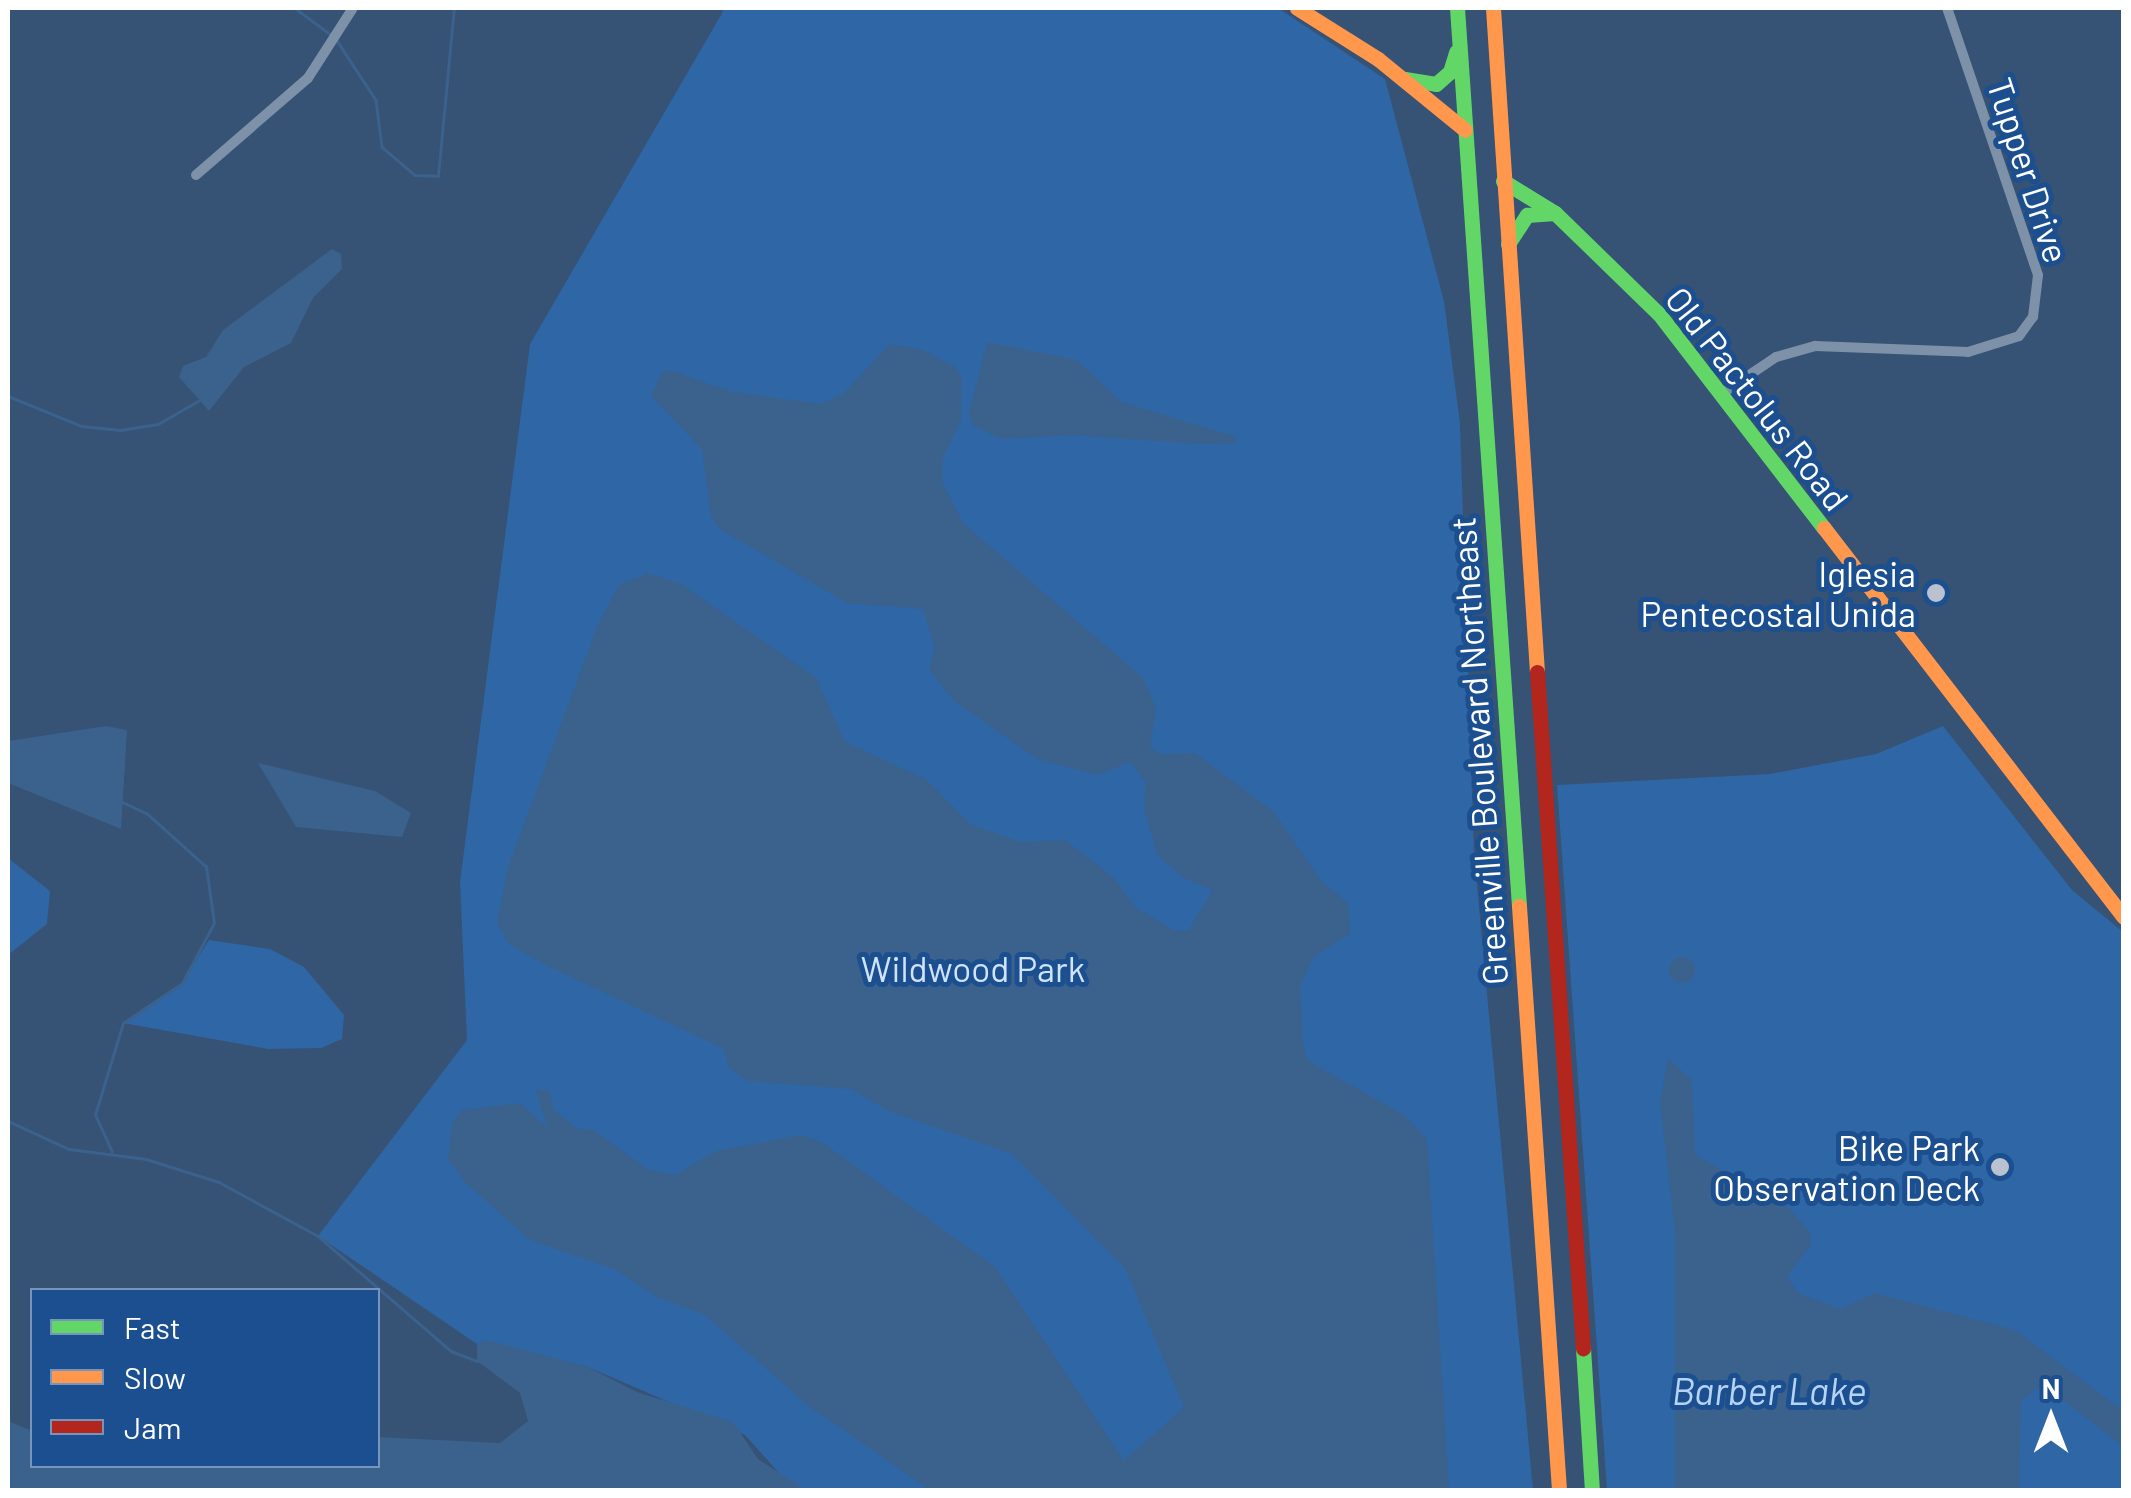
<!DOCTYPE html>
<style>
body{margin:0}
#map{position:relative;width:2131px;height:1498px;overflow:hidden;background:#365274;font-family:Barlow,sans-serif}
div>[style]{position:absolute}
.green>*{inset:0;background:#2f66a5}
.water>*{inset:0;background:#3b618d}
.round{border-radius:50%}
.stream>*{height:2.5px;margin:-1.25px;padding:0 1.25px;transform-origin:1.25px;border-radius:1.25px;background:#3b618d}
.street>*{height:10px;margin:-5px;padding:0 5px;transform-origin:5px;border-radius:5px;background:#7d92a8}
.fast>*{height:15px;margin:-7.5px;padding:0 7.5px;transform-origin:7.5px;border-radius:7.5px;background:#63d668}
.slow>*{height:15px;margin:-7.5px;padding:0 7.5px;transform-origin:7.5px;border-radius:7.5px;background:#ff974d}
.jam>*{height:15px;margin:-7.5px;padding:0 7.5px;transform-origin:7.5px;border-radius:7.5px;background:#b3261e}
.dots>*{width:28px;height:28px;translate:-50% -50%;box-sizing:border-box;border:5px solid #1b4f8f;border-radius:50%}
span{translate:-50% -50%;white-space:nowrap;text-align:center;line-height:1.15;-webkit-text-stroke:10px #1b4f8f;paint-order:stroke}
.street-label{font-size:35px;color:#fff}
.poi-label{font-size:35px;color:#fff}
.right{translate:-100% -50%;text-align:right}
.park-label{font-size:35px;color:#cfe3fa}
.water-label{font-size:38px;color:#b5d3f5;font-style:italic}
.frame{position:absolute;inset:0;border:10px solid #fff;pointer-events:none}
.legend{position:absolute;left:30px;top:1288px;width:350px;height:180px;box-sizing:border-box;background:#1b4f8f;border:2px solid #7695bc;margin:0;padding:12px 18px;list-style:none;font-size:30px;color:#fff}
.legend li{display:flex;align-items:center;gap:20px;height:50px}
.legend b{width:50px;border:2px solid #7695bc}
.north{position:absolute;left:2001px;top:1368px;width:100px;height:100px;-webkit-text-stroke:8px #1b4f8f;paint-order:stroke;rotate:0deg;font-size:28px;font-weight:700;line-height:40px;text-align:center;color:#fff}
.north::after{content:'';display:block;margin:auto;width:35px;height:45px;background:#fff;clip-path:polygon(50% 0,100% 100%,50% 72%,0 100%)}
</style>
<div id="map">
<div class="green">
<div style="clip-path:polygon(725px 8px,1278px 8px,1385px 79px,1444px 301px,1460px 423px,1474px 853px,1533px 1490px,806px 1490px,786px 1481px,745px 1435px,588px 1367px,477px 1344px,318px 1236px,467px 1040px,460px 882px,530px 344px)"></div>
<div style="clip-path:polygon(1943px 726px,2072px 890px,2123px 932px,2123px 1490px,1607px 1490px,1557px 785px,1770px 774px,1876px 754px)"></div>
<div style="clip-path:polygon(8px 858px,50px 891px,47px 924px,8px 955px)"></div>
<div style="clip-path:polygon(209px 940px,270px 949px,304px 967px,344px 1015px,342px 1039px,321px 1048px,268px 1049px,123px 1023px,182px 983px)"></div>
</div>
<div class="water">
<div style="clip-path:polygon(332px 249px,341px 254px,342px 269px,313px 298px,291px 343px,244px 367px,209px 411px,179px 377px,183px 366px,206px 357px,223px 330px)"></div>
<div style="clip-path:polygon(987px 342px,1077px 360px,1121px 402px,1237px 437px,1234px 443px,1201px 444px,1071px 435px,1001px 439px,973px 425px,969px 414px)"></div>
<div style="clip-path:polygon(890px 344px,923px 350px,957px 368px,962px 379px,961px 420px,943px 457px,942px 482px,963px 523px,1143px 678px,1156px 708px,1150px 748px,1161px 754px,1195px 753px,1274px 812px,1320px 880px,1348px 903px,1350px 933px,1313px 958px,1300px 986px,1303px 1044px,1308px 1061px,1404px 1115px,1427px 1139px,1449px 1490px,930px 1490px,810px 1407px,705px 1315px,657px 1297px,616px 1270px,530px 1240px,465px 1182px,448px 1159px,452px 1123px,462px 1110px,520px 1103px,547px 1127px,536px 1089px,549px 1091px,554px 1110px,578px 1129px,593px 1130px,649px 1170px,675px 1175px,716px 1151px,801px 1135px,823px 1143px,995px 1267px,1124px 1461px,1184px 1407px,1125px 1268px,1012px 1154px,889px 1111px,851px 1089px,747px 1081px,729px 1067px,724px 1049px,548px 966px,510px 945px,497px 923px,507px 870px,597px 627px,619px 585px,649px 573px,681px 584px,816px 678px,845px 742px,927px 780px,970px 824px,1020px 842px,1065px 840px,1113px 877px,1136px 908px,1175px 931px,1189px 930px,1212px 890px,1182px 877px,1157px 854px,1144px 808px,1146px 782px,1130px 762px,1097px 775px,1038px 759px,954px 701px,929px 669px,935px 648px,923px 609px,847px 603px,720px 529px,711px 517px,702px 449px,651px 396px,663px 371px,672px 371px,732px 392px,821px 404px,843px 394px)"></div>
<div style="clip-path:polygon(106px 726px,127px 730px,121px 829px,8px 783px,8px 741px)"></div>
<div style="clip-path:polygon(258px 763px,375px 791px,411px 813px,402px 837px,296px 827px)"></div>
<div class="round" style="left:1669px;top:957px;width:26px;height:26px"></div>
<div style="clip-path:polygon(1668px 1059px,1692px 1080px,1695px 1155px,1787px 1206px,1810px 1232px,1811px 1244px,1787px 1277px,1798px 1293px,1840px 1309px,1875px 1293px,2015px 1330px,2123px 1411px,2123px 1446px,2043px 1385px,2021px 1400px,2019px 1490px,1675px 1490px,1675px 1230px,1660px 1103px)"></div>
<div style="clip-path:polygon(486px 1340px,588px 1367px,637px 1392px,733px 1422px,758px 1459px,806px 1490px,8px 1490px,8px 1421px,32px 1431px,32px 1466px,378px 1466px,378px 1437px,500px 1443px,528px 1421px,520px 1393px,477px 1361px,477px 1344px)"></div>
</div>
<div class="stream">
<div style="left:295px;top:8px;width:44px;rotate:36.6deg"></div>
<div style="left:336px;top:39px;width:73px;rotate:56.7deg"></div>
<div style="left:376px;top:100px;width:47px;rotate:82.7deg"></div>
<div style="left:382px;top:147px;width:43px;rotate:40.3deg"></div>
<div style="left:415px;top:175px;width:23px;rotate:2deg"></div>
<div style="left:438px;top:176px;width:169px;rotate:-84.6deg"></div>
<div style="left:8px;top:396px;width:80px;rotate:22.1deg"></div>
<div style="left:82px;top:426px;width:38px;rotate:6deg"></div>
<div style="left:120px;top:430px;width:38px;rotate:-9deg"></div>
<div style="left:158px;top:424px;width:46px;rotate:-29.9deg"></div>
<div style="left:8px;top:1121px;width:67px;rotate:24.7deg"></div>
<div style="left:69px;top:1149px;width:78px;rotate:7.4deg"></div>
<div style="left:146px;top:1159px;width:77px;rotate:17.5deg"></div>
<div style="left:219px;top:1182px;width:113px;rotate:28.6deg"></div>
<div style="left:318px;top:1236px;width:176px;rotate:40.8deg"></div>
<div style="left:451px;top:1351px;width:28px;rotate:21deg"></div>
<div style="left:112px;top:1152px;width:41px;rotate:-114.7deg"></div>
<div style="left:95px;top:1115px;width:96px;rotate:-73.1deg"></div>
<div style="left:123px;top:1023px;width:71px;rotate:-34.1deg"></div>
<div style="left:182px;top:983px;width:68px;rotate:-61.9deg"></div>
<div style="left:214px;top:923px;width:57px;rotate:-98.1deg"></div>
<div style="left:206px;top:867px;width:79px;rotate:-138.1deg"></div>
<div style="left:147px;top:814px;width:29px;rotate:-155deg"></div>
</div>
<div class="street">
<div style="left:196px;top:175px;width:148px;rotate:-40.9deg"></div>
<div style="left:308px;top:78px;width:83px;rotate:-57.3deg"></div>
<div style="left:1724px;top:392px;width:63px;rotate:-33.9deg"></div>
<div style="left:1776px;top:357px;width:41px;rotate:-15.8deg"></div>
<div style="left:1815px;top:346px;width:153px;rotate:2.2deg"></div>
<div style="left:1968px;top:352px;width:53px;rotate:-17.4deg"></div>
<div style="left:2019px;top:336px;width:24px;rotate:-54deg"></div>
<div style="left:2033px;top:317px;width:42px;rotate:-83.2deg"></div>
<div style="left:2038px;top:275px;width:282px;rotate:-108.8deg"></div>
</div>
<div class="fast">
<div style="left:1457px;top:8px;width:900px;rotate:86.05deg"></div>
<div style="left:1405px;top:79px;width:31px;rotate:9deg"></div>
<div style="left:1436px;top:84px;width:18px;rotate:-41deg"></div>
<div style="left:1450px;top:72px;width:21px;rotate:-73deg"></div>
<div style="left:1503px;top:181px;width:61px;rotate:31.6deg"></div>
<div style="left:1555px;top:213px;width:145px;rotate:44.2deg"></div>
<div style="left:1659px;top:314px;width:270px;rotate:52.4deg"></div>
<div style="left:1508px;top:244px;width:35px;rotate:-57deg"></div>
<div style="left:1527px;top:215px;width:28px;rotate:-4deg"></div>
<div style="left:1583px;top:1348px;width:142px;rotate:86.4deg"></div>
</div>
<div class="slow">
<div style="left:1297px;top:8px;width:96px;rotate:32.2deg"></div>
<div style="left:1378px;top:59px;width:112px;rotate:39.2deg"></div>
<div style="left:1493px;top:8px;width:665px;rotate:86.21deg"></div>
<div style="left:1824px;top:528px;width:491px;rotate:52.4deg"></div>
<div style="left:1519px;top:906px;width:585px;rotate:86.08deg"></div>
</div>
<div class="jam">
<div style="left:1537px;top:672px;width:678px;rotate:86.11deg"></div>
</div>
<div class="dots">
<div style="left:1936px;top:593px;background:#b9c2ce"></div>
<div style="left:2000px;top:1167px;background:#b9c2ce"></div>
</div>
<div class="street-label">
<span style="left:2029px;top:170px;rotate:72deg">Tupper Drive</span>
<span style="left:1758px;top:398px;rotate:52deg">Old Pactolus Road</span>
<span style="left:1478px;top:751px;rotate:-94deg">Greenville Boulevard Northeast</span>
</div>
<div class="poi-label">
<span class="right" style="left:1916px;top:593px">Iglesia<br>Pentecostal Unida</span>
<span class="right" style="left:1980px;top:1167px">Bike Park<br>Observation Deck</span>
</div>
<div class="park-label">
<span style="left:973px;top:968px">Wildwood Park</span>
</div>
<div class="water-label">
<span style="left:1769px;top:1391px">Barber Lake</span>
</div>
<div class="frame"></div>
<ul class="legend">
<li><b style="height:12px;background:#63d668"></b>Fast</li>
<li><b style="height:12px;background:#ff974d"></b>Slow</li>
<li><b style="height:12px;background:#b3261e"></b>Jam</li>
</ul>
<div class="north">N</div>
</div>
